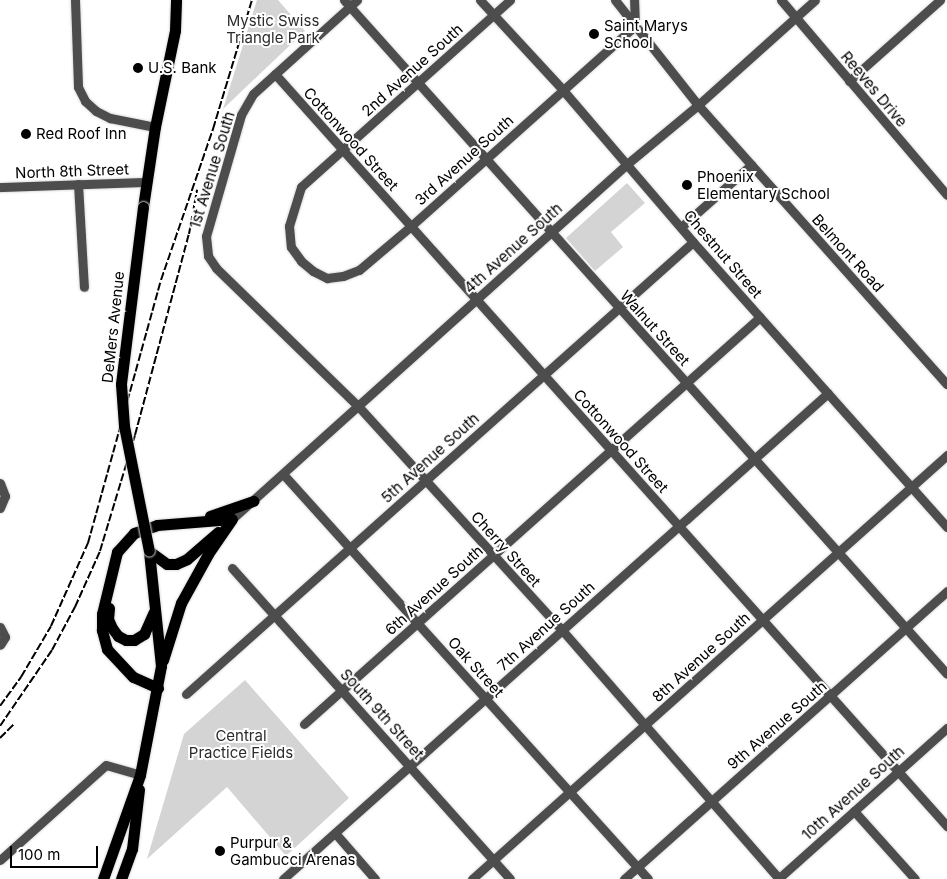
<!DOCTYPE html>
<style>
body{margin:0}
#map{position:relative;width:947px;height:879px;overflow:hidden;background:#fff;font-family:Inter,sans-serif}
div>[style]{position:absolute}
.green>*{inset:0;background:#d4d4d4}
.roads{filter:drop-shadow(0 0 1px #dbdbdb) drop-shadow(0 0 1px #dbdbdb)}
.minor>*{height:9px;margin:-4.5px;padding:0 4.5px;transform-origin:4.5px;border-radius:4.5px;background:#4d4d4d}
.major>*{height:11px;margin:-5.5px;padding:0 5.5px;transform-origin:5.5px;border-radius:5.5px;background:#000}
.rail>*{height:2px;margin-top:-1px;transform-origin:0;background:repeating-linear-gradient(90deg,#000 0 8px,transparent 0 10.5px)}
.bridges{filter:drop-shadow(0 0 1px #dbdbdb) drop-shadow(0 0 1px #dbdbdb)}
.major-bridge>*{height:11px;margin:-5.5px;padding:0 5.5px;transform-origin:5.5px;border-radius:5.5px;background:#000}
.dots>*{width:14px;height:14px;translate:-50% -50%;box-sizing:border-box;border:2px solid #fff;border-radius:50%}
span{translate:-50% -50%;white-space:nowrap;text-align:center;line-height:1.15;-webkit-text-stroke:4px #fff;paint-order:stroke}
.park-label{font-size:15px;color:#2b2b2b}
.poi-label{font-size:15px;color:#000}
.left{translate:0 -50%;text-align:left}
.street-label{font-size:15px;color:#000}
.scale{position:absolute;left:10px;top:846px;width:88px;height:22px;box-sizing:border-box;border:2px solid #000;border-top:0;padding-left:6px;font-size:15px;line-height:18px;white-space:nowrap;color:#000;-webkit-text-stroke:4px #fff;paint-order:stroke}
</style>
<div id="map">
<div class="green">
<div style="clip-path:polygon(257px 0,278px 0,305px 31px,223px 109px)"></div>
<div style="clip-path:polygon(627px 183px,645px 203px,611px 232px,623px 247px,595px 271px,566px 238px)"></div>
<div style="clip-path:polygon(245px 680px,349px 798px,286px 856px,227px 787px,147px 859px,184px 734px)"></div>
</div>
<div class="roads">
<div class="minor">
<div style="left:75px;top:0;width:87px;rotate:88deg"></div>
<div style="left:78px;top:87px;width:16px;rotate:63deg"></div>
<div style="left:85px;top:101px;width:15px;rotate:42deg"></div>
<div style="left:96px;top:111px;width:16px;rotate:27deg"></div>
<div style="left:110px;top:118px;width:46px;rotate:11.3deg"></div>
<div style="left:344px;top:0;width:904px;rotate:48.18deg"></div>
<div style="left:357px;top:0;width:140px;rotate:137.9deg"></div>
<div style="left:253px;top:94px;width:24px;rotate:120deg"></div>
<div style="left:241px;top:115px;width:126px;rotate:106.1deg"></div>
<div style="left:206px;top:236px;width:20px;rotate:84deg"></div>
<div style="left:208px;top:256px;width:14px;rotate:56deg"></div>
<div style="left:216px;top:268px;width:199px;rotate:44.2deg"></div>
<div style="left:359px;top:407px;width:302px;rotate:47.7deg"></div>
<div style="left:562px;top:630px;width:330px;rotate:48.9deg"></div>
<div style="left:480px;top:0;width:121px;rotate:47.3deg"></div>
<div style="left:562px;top:89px;width:201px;rotate:49.4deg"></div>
<div style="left:693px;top:242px;width:382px;rotate:48.3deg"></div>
<div style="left:510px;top:0;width:280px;rotate:138.2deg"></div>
<div style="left:301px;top:187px;width:41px;rotate:107.1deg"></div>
<div style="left:289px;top:226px;width:21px;rotate:85deg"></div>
<div style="left:291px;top:247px;width:17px;rotate:54deg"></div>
<div style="left:301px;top:261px;width:16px;rotate:40deg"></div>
<div style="left:313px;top:271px;width:16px;rotate:27deg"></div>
<div style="left:327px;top:278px;width:16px;rotate:-7deg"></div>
<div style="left:343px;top:276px;width:17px;rotate:-21deg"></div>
<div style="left:359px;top:270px;width:68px;rotate:-40.2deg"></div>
<div style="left:411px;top:226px;width:300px;rotate:-41.8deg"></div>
<div style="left:635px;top:26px;width:26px;rotate:-92deg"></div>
<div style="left:615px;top:0;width:134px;rotate:51.7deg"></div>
<div style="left:698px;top:105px;width:374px;rotate:48.3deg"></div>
<div style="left:781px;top:0;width:256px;rotate:49.6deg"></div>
<div style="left:275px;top:74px;width:1009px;rotate:48.22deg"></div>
<div style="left:849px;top:81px;width:122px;rotate:-41.7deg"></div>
<div style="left:78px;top:184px;width:103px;rotate:86.7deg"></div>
<div style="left:0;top:187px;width:146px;rotate:-2deg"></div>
<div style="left:681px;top:227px;width:94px;rotate:-41.5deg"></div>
<div style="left:283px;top:474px;width:545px;rotate:47.97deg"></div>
<div style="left:0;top:483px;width:14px;rotate:69deg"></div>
<div style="left:5px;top:496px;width:13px;rotate:113deg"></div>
<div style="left:232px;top:519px;width:531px;rotate:-41.95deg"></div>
<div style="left:627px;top:164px;width:92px;rotate:-39.7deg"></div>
<div style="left:698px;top:105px;width:157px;rotate:-41.9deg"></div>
<div style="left:232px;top:568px;width:417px;rotate:48.2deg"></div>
<div style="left:0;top:627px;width:11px;rotate:63deg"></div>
<div style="left:5px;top:637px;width:9px;rotate:122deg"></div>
<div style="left:186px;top:694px;width:679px;rotate:-41.72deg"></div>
<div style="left:304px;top:724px;width:611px;rotate:-41.75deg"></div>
<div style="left:854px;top:811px;width:91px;rotate:48.1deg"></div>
<div style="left:335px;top:833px;width:61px;rotate:49deg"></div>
<div style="left:0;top:860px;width:142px;rotate:-41.9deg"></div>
<div style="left:106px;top:765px;width:35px;rotate:16deg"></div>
<div style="left:283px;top:879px;width:730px;rotate:-41.72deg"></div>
<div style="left:472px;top:879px;width:637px;rotate:-41.75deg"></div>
<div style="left:624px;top:879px;width:433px;rotate:-41.7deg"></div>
<div style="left:778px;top:879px;width:227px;rotate:-41.8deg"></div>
</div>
<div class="major">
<div style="left:143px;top:207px;width:81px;rotate:-81.5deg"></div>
<div style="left:155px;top:127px;width:99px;rotate:-78.3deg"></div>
<div style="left:175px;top:30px;width:30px;rotate:-88deg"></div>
<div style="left:210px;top:516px;width:46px;rotate:-19.2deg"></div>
<div style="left:149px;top:551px;width:22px;rotate:36deg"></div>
<div style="left:167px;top:564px;width:9px"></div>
<div style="left:176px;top:564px;width:12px;rotate:-24deg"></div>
<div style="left:187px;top:559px;width:41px;rotate:-41.1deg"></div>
<div style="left:109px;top:608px;width:11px;rotate:95deg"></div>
<div style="left:108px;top:619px;width:10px;rotate:66deg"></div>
<div style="left:112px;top:628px;width:10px;rotate:53deg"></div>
<div style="left:118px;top:636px;width:9px;rotate:27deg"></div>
<div style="left:126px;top:640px;width:8px"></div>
<div style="left:134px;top:640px;width:12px;rotate:-31deg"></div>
<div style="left:144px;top:634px;width:24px;rotate:-66deg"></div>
<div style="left:163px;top:660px;width:60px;rotate:-72.5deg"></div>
<div style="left:181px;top:603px;width:56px;rotate:-61.1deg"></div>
<div style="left:208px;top:554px;width:42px;rotate:-55.6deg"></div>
<div style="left:158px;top:688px;width:27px;rotate:-156deg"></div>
<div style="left:133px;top:677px;width:38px;rotate:-133deg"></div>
<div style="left:107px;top:649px;width:20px;rotate:-105deg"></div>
<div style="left:102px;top:630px;width:16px;rotate:-90deg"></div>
<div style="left:102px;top:614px;width:64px;rotate:-76.4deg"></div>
<div style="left:117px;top:552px;width:25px;rotate:-48deg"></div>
<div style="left:134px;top:533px;width:24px;rotate:-19deg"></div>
<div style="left:157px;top:525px;width:75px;rotate:-4.6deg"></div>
<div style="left:103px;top:879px;width:110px;rotate:-70.4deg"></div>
<div style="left:140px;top:775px;width:111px;rotate:-79.1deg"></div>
<div style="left:161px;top:666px;width:116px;rotate:-96deg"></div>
<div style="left:121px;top:879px;width:32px;rotate:-70deg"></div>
<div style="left:132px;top:849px;width:60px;rotate:-83.3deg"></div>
</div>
</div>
<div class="rail">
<div style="left:0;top:706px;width:36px;rotate:-54deg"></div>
<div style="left:21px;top:677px;width:59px;rotate:-59.5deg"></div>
<div style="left:51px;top:626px;width:91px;rotate:-66deg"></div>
<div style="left:88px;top:543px;width:273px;rotate:-74.5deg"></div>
<div style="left:161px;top:280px;width:160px;rotate:-71deg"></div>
<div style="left:213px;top:129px;width:135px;rotate:-73.2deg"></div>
<div style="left:0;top:726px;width:92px;rotate:-55.6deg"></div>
<div style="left:52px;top:650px;width:49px;rotate:-61.9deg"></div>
<div style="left:75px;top:607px;width:61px;rotate:-65.9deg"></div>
<div style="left:100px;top:551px;width:121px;rotate:-73.2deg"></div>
<div style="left:135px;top:435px;width:208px;rotate:-75deg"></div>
<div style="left:189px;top:234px;width:45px;rotate:-79.7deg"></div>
<div style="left:0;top:738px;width:20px;rotate:-45deg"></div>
</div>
<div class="bridges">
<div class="major-bridge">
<div style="left:143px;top:207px;width:178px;rotate:97.1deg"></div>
<div style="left:121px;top:384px;width:42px;rotate:85.9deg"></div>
<div style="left:124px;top:426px;width:127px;rotate:78.7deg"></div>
</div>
</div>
<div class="dots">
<div style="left:594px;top:34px;background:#000"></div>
<div style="left:138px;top:68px;background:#000"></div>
<div style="left:26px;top:134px;background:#000"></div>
<div style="left:687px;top:185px;background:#000"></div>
<div style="left:220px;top:851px;background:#000"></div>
</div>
<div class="park-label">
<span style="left:273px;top:29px">Mystic Swiss<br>Triangle Park</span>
<span style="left:241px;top:744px">Central<br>Practice Fields</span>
</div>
<div class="poi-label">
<span class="left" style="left:604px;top:34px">Saint Marys<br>School</span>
<span class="left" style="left:148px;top:68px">U.S. Bank</span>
<span class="left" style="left:36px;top:134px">Red Roof Inn</span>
<span class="left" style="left:697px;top:185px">Phoenix<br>Elementary School</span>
<span class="left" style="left:230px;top:851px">Purpur &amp;<br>Gambucci Arenas</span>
</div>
<div class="street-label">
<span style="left:412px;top:70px;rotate:-42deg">2nd Avenue South</span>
<span style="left:874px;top:89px;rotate:50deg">Reeves Drive</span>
<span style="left:351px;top:139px;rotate:48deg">Cottonwood Street</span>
<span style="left:464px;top:160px;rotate:-42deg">3rd Avenue South</span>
<span style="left:212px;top:170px;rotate:-73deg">1st Avenue South</span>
<span style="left:72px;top:171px;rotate:-2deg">North 8th Street</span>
<span style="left:513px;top:248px;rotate:-42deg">4th Avenue South</span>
<span style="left:848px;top:253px;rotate:48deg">Belmont Road</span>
<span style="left:723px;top:254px;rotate:49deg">Chestnut Street</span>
<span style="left:113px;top:327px;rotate:-84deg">DeMers Avenue</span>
<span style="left:655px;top:328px;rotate:48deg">Walnut Street</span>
<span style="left:621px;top:441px;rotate:48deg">Cottonwood Street</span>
<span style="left:430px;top:458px;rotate:-42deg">5th Avenue South</span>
<span style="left:506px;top:549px;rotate:48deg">Cherry Street</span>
<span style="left:434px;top:590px;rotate:-42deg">6th Avenue South</span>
<span style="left:546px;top:626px;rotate:-42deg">7th Avenue South</span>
<span style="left:701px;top:657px;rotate:-42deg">8th Avenue South</span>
<span style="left:476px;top:667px;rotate:48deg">Oak Street</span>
<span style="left:382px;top:714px;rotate:48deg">South 9th Street</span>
<span style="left:777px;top:725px;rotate:-41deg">9th Avenue South</span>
<span style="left:853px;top:793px;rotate:-42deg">10th Avenue South</span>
</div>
<div class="scale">100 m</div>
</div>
